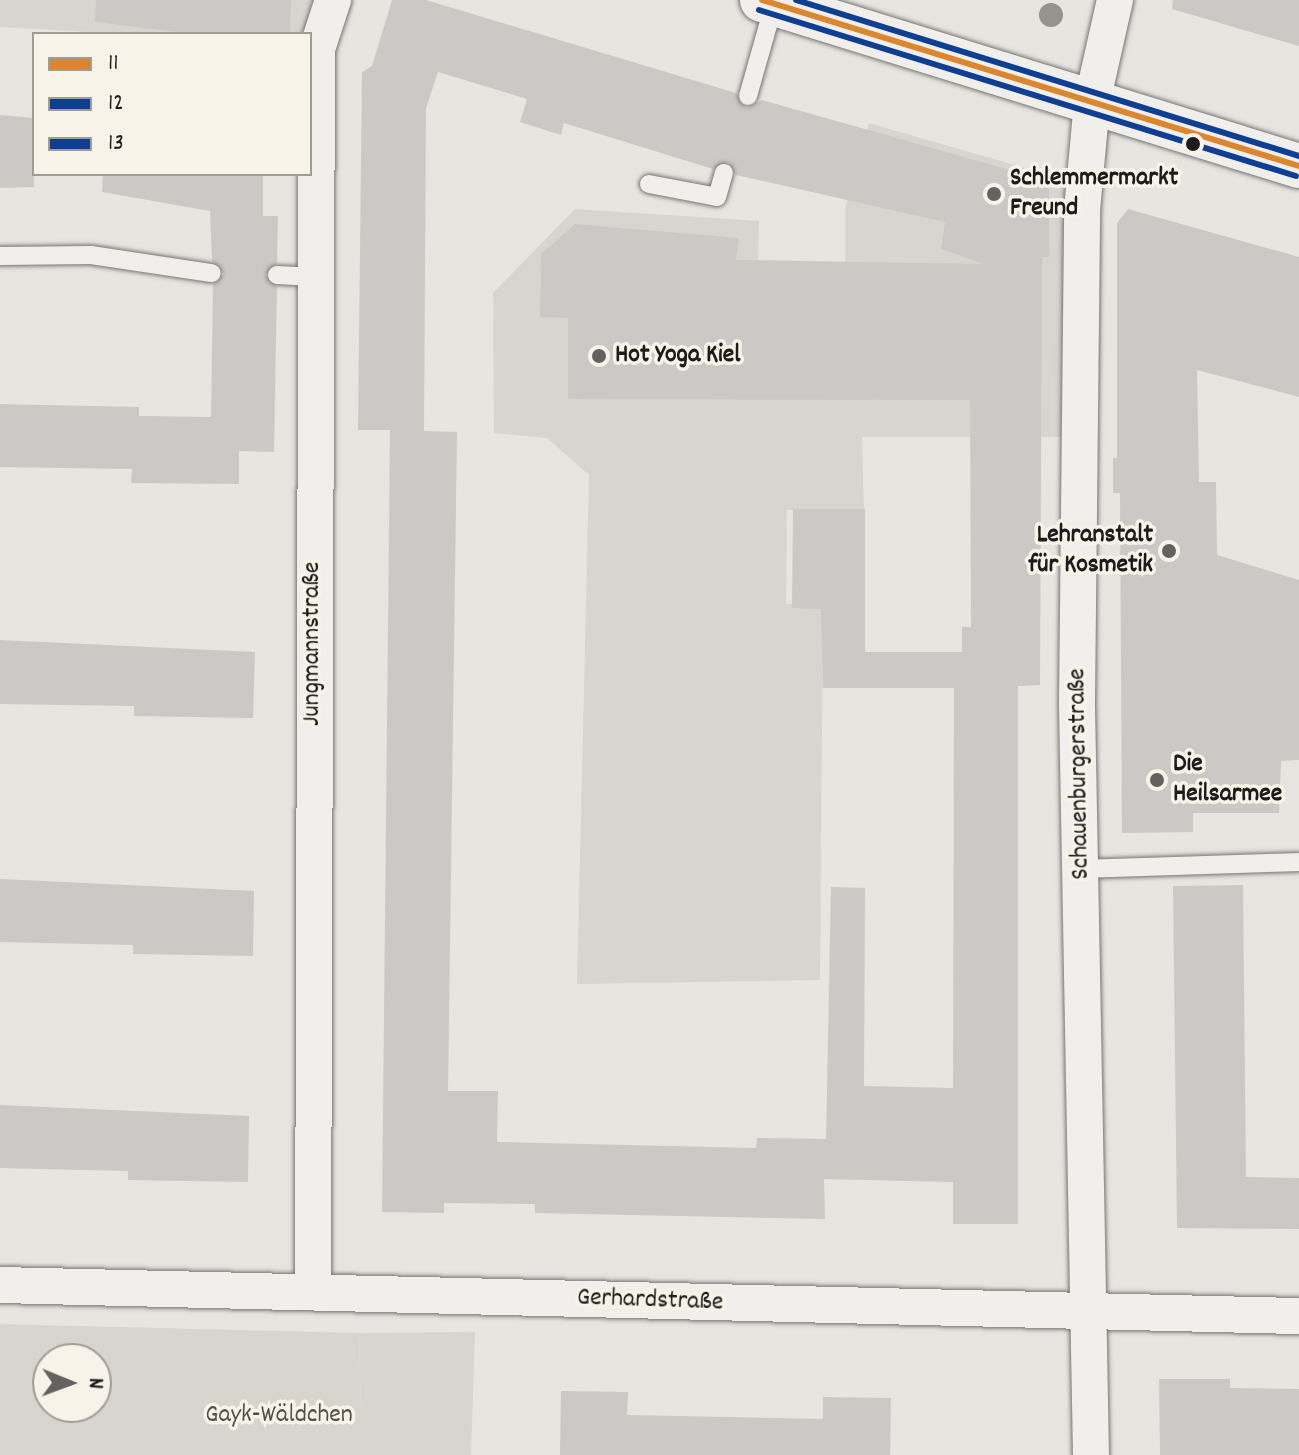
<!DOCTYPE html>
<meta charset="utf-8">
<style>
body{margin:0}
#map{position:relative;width:1299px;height:1455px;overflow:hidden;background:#e6e5e0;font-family:Dekko,sans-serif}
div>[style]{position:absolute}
.built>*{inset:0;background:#d7d5cf}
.green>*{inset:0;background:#d8d5ce}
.building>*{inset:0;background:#cac9c5}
.roads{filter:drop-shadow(0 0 2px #777674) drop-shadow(0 0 2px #777674)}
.lane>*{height:18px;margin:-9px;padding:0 9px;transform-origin:9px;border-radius:9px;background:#f0efeb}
.street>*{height:36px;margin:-18px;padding:0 18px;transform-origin:18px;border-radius:18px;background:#f0efeb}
.secondary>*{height:44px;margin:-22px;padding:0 22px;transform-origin:22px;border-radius:22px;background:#f0efeb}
.bus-1>*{height:6px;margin:-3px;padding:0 3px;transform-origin:3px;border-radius:3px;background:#dd8630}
.bus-2>*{height:6px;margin:-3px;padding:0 3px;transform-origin:3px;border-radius:3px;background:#0f3f93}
.bus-3>*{height:6px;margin:-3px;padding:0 3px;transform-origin:3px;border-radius:3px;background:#0f3f93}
.trees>*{width:24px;height:24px;margin:-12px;border-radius:50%;background:#94938f}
.dots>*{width:22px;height:22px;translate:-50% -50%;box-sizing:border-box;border:4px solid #f7f3e8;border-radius:50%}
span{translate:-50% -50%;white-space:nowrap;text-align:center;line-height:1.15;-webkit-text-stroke:7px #f7f3e8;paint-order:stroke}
.poi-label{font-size:26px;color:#1c1c1c;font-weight:700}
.left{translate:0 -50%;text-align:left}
.right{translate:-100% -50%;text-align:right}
.street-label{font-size:26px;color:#1c1c1c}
.park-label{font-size:26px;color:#51504d}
.legend{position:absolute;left:32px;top:32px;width:280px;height:144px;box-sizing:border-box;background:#f7f3e8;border:2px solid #9f9d96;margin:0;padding:10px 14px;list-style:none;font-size:24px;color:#1c1c1c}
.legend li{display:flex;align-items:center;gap:16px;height:40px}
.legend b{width:40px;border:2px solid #9f9d96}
.north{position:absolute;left:32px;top:1343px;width:80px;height:80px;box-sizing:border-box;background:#f7f3e8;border:2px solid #9f9d96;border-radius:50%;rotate:91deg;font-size:22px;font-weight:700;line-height:32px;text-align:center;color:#1c1c1c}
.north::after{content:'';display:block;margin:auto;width:28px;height:36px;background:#636261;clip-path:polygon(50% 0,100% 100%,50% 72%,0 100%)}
</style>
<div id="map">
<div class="built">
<div style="clip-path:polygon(0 0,319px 0,309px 34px,126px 34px,0 27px)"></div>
<div style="clip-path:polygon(869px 123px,1066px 180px,1066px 437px,862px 437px,864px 511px,787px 510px,786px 604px,823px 605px,820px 980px,577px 984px,589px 475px,547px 438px,494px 433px,493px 293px,575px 209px,759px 221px,758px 260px,845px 262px,845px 209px)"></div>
<div style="clip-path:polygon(475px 1332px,471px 1455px,362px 1455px,359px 1333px)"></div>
</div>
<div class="green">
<div style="clip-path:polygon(evenodd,0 1324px,359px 1333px,362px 1455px,0 1455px,0 1324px,48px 1359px,96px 1359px,96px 1407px,48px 1407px,48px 1359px)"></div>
</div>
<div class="building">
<div style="clip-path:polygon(96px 0,291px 0,290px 34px,194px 34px,95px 22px)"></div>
<div style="clip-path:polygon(evenodd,392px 0,426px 0,736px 93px,746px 108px,762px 100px,1049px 181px,1049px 257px,1042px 257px,1040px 685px,1018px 686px,1018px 1224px,953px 1224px,953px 1182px,824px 1179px,825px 1219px,535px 1213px,535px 1204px,444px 1203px,444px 1213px,382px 1212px,390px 430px,358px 430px,362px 72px,372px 66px,392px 0,438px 72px,527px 99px,520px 122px,561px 135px,564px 123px,713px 169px,728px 162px,736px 175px,945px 222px,941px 249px,984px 264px,736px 260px,739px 238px,575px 224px,541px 254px,540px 317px,568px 318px,568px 399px,970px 400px,971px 627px,962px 627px,962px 652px,865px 652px,865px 509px,793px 509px,792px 608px,821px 609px,823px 688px,954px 688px,953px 1088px,864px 1086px,865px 888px,831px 887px,826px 1139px,757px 1138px,756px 1148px,497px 1142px,498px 1091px,448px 1091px,457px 432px,424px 431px,426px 108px,438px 72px)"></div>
<div style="clip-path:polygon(1173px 0,1299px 0,1299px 46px,1172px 9px)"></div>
<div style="clip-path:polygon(0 115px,34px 118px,34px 187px,0 188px)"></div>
<div style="clip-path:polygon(103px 174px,263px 174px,263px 216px,278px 216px,277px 263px,265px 275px,277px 287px,274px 452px,239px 451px,239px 484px,131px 483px,132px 469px,0 467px,0 404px,139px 407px,139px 416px,211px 417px,213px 285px,224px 274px,212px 261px,210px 211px,102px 192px)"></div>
<div style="clip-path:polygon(1128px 209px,1299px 257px,1299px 397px,1197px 370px,1199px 482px,1216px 482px,1217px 555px,1299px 580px,1299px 760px,1281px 761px,1279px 813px,1193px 813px,1193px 832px,1122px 833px,1120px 493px,1113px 493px,1113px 458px,1117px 458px,1117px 223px)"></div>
<div style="clip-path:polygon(0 640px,255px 652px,253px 718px,134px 716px,134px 706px,0 704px)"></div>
<div style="clip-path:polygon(0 879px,254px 891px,253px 956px,133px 954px,133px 945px,0 942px)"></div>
<div style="clip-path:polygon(1243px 885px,1246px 1177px,1299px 1178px,1299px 1229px,1177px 1228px,1173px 886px)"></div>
<div style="clip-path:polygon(0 1105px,249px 1116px,248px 1182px,128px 1180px,128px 1171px,0 1168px)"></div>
<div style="clip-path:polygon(1159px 1379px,1230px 1379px,1230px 1388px,1299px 1389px,1299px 1455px,1160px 1455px)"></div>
<div style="clip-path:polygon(561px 1391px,628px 1392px,627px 1415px,823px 1419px,823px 1397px,891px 1398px,890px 1455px,560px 1455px)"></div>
</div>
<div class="roads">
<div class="lane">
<div style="left:748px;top:96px;width:96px;rotate:-74.2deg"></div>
<div style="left:649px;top:184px;width:69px;rotate:10.8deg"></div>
<div style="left:717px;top:197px;width:25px;rotate:-74deg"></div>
<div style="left:0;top:256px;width:91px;rotate:-0.6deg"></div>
<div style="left:91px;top:255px;width:122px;rotate:8.5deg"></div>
<div style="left:277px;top:275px;width:38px;rotate:3deg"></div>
<div style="left:1081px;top:869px;width:218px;rotate:-1.8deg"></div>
</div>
<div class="street">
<div style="left:0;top:1285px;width:1299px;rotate:1.37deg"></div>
<div style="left:313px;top:1291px;width:1242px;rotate:-89.82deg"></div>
<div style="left:317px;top:49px;width:52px;rotate:-71.9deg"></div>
<div style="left:1091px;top:1455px;width:753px;rotate:-91.07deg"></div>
<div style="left:1077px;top:702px;width:492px;rotate:-89.4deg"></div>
<div style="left:1082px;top:210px;width:108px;rotate:-84.7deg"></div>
<div style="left:1092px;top:102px;width:105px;rotate:-77.3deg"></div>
</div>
<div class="secondary">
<div style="left:762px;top:0;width:562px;rotate:17.18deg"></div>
</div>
</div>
<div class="bus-1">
<div style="left:762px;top:0;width:562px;rotate:17.18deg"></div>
</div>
<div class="bus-2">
<div style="left:759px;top:10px;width:562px;rotate:17.18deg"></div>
</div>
<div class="bus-3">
<div style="left:796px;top:0;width:527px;rotate:17.23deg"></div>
</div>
<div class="trees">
<div style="left:1051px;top:15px"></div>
</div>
<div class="dots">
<div style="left:1193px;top:144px;background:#1c1c1c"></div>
<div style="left:994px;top:194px;background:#636261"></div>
<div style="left:599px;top:356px;background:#636261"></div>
<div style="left:1169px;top:551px;background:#636261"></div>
<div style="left:1157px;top:780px;background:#636261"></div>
</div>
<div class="poi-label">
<span class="left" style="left:1010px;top:194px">Schlemmermarkt<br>Freund</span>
<span class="left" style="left:615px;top:356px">Hot Yoga Kiel</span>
<span class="right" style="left:1153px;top:551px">Lehranstalt<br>für Kosmetik</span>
<span class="left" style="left:1173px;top:780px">Die<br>Heilsarmee</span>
</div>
<div class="street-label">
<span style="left:313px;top:644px;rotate:-90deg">Jungmannstraße</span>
<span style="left:1080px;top:774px;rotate:-91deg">Schauenburgerstraße</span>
<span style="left:650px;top:1301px;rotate:2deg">Gerhardstraße</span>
</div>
<div class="park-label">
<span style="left:279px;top:1416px">Gayk-Wäldchen</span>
</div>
<ul class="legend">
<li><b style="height:10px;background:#dd8630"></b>11</li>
<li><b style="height:10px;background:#0f3f93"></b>12</li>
<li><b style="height:10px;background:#0f3f93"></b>13</li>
</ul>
<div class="north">N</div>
</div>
